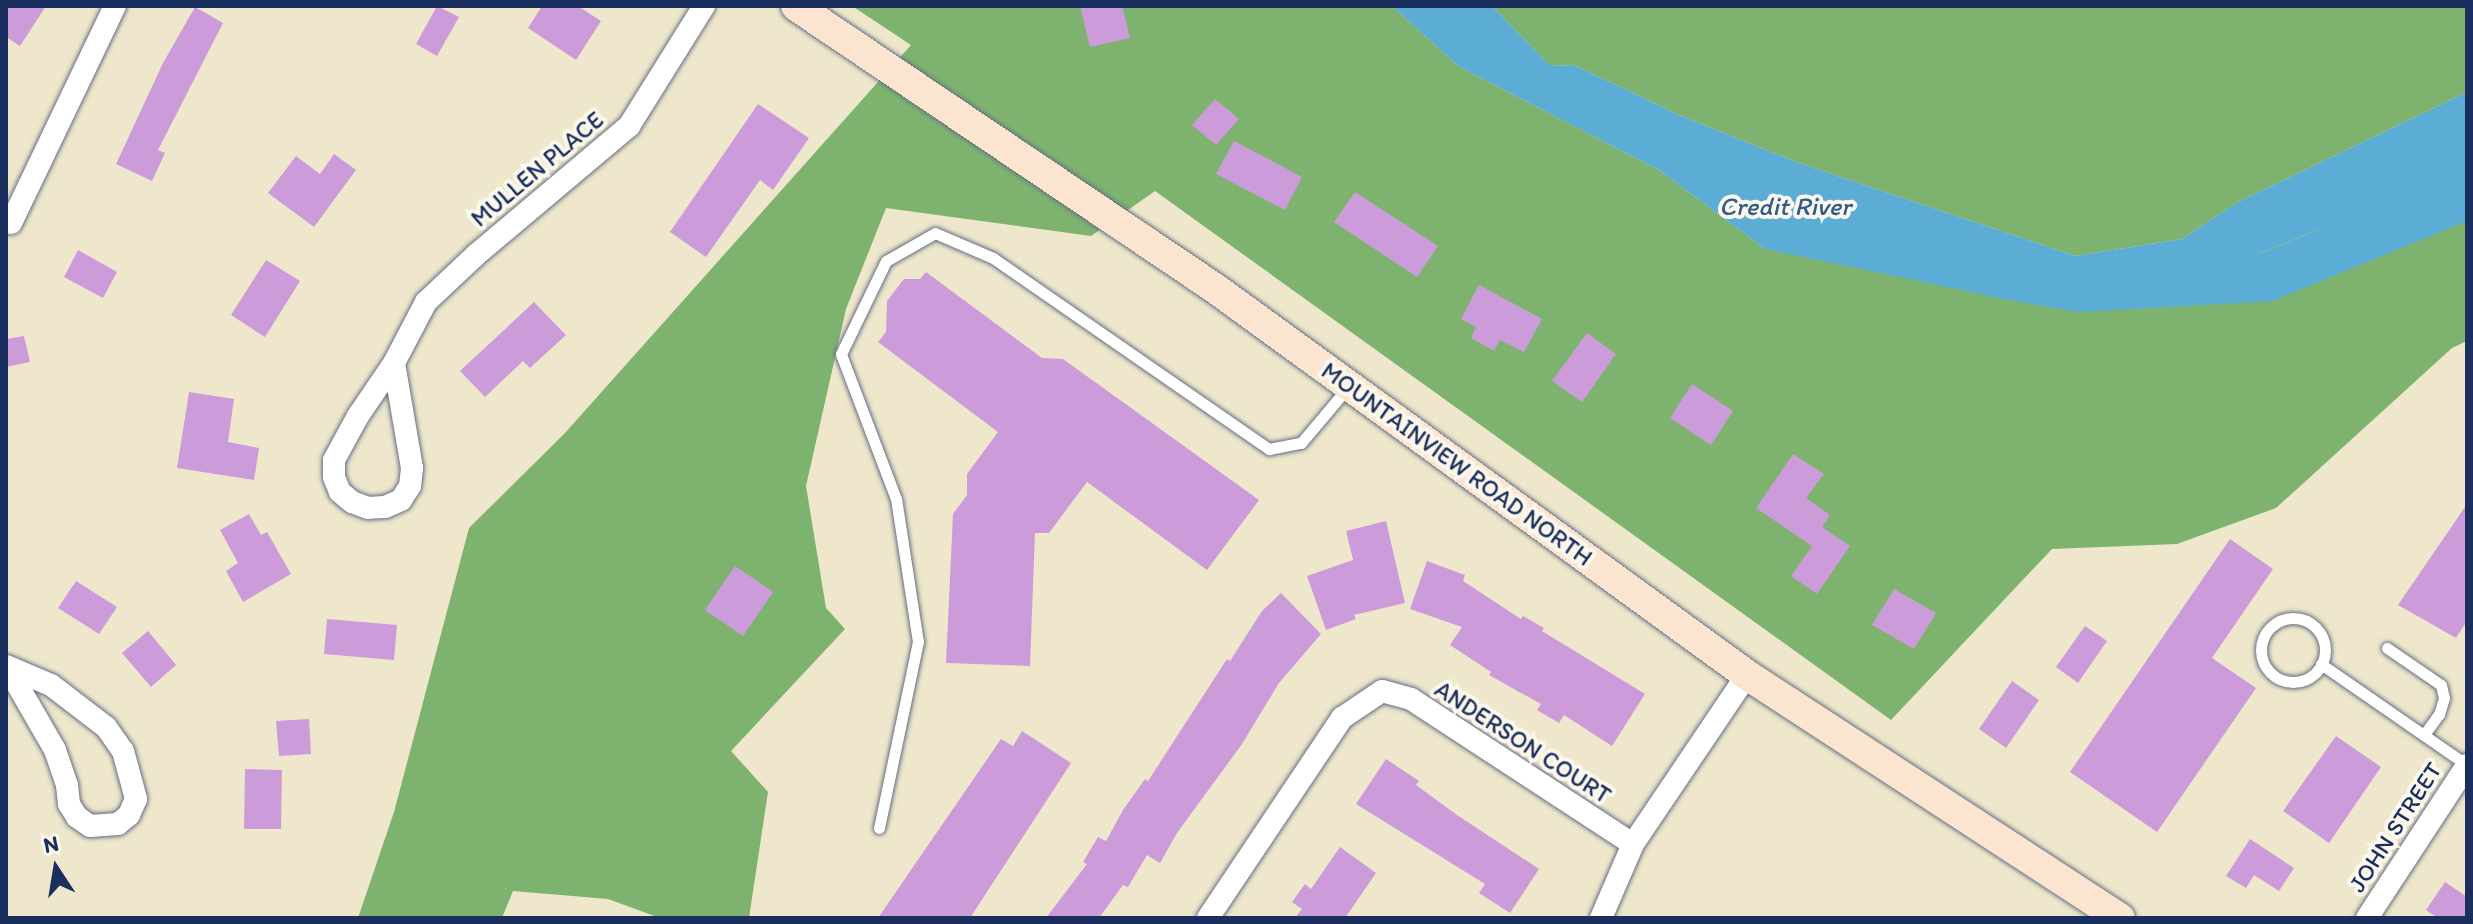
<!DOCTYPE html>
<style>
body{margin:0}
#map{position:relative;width:2473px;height:924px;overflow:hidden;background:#eee7cb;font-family:Itim,sans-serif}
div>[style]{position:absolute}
.forest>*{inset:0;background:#7eb36f}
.water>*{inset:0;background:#5badd6}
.river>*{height:48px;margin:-24px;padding:0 24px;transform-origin:24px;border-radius:24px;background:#5badd6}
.building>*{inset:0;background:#cc9cda}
.roads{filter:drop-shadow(0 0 2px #656f84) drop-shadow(0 0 2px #656f84)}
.lane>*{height:11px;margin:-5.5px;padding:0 5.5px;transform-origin:5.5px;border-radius:5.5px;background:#fff}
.lane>.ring{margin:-5.5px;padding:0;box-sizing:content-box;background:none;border:11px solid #fff;border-radius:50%}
.street>*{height:22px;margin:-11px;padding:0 11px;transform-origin:11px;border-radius:11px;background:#fff}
.secondary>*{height:30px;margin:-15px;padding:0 15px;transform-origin:15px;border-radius:15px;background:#fce5d0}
span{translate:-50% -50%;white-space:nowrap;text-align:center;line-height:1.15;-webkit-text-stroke:8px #fbf7ec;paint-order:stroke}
.street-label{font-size:24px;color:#1b2f5e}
.water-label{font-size:26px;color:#315b88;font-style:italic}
.frame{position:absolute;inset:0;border:8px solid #1b2f5e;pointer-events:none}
.north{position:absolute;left:16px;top:828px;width:80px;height:80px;-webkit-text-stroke:6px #fbf7ec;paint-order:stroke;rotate:348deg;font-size:22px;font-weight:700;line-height:32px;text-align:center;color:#1b2f5e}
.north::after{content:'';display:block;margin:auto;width:28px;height:36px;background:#1b2f5e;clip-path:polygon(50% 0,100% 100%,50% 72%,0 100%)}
</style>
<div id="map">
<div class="forest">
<div style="clip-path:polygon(852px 6px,1392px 6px,1458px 66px,1659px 170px,1765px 249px,2244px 260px,2315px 231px,2429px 199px,2467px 179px,2467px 341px,2452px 348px,2276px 508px,2177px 544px,2052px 549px,1891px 720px,1155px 191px,1091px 236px,886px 208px,846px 309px,806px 486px,826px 608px,845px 629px,731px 751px,768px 792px,749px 918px,660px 918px,608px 899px,513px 891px,502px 918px,358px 918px,394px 812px,469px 528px,565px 433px,911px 45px)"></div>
<div style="clip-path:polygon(1492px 6px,2467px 6px,2467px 92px,2238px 202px,2182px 239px,2075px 256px,1799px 163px,1679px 115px,1576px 66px,1549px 65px)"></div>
</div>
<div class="water">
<div style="clip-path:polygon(1392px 6px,1492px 6px,1549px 65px,1576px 66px,1679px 115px,1799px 163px,2075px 256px,2182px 239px,2238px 202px,2467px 92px,2467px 179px,2429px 199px,2315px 231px,2244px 260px,1981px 294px,1765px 249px,1659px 170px,1458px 66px)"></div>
</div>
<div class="river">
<div style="left:1994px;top:273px;width:87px;rotate:9.9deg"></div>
<div style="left:2080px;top:288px;width:188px;rotate:-3.3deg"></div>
<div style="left:2268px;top:277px;width:215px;rotate:-22.4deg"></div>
</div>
<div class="building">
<div style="clip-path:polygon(6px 6px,46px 6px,20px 46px,6px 37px)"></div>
<div style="clip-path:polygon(437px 6px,459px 17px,437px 56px,416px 44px)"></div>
<div style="clip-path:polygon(542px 6px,578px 6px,601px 21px,576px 60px,528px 28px)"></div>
<div style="clip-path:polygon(1080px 6px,1122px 6px,1130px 38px,1090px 47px)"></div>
<div style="clip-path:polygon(195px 7px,223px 23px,158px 150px,165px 153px,152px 181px,116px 164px,163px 63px)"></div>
<div style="clip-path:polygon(1215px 99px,1239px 119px,1216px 145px,1192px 125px)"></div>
<div style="clip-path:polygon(758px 104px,809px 138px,773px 190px,760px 180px,706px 257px,670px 232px)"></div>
<div style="clip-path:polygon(1234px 141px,1302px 177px,1285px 210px,1216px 174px)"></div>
<div style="clip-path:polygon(334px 154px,356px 170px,314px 227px,268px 193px,296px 156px,320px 174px)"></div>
<div style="clip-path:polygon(1355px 192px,1438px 246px,1417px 277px,1334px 222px)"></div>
<div style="clip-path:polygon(78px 250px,117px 272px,103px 298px,64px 277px)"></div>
<div style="clip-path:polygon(266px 260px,300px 281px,265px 337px,231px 315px)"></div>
<div style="clip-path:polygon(926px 272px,1042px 358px,1063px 359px,1259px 500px,1207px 570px,1087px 482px,1049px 533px,1035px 533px,1030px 666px,946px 663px,953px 514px,967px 495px,967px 474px,998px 432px,878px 342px,886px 332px,887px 301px,904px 279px,920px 279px)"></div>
<div style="clip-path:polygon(1479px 285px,1542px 319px,1524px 352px,1500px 340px,1494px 351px,1471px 338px,1476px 327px,1461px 319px)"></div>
<div style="clip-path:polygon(534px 302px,566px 335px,530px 368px,523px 361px,485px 397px,460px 371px)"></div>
<div style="clip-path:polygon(1587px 333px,1616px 354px,1582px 402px,1552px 381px)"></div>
<div style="clip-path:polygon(24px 336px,30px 362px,6px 367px,6px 339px)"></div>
<div style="clip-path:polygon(1692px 384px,1733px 411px,1711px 445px,1670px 418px)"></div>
<div style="clip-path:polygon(189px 392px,234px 399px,228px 442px,259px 448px,254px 480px,177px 468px)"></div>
<div style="clip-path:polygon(1793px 454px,1824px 474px,1806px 498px,1830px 515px,1822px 527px,1850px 546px,1817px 594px,1791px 576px,1812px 546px,1756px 508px)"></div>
<div style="clip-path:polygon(2467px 504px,2467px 621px,2456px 638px,2398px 605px)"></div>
<div style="clip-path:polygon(249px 514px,261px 535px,267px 532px,291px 574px,243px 602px,226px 571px,238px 563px,220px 530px)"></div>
<div style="clip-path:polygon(1386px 521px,1405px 603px,1354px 615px,1356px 619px,1326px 630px,1307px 576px,1353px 560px,1346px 531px)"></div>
<div style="clip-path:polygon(2230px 539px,2273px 569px,2212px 658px,2256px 688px,2157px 832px,2070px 772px)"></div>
<div style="clip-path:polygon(1427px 561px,1465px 575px,1463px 581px,1521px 619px,1523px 616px,1544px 628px,1542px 631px,1645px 694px,1612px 746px,1564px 715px,1559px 723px,1537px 710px,1541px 704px,1489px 675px,1491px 672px,1450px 645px,1462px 627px,1410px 609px)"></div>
<div style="clip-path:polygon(735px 566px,773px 592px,743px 636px,705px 610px)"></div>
<div style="clip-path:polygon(76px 581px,117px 607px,99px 634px,58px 608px)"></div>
<div style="clip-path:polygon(1894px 589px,1936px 613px,1914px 649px,1872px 625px)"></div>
<div style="clip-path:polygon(1281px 593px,1321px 634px,1279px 683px,1242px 744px,1177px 833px,1160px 863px,1147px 855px,1128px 887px,1123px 885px,1099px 918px,1046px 918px,1087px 864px,1083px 862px,1098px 837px,1106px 841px,1123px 810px,1145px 779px,1148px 781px,1227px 659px,1230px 661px,1262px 611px)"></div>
<div style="clip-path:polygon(327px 619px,397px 625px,394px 660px,324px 654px)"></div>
<div style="clip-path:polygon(2085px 626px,2107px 641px,2078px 683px,2056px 667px)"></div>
<div style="clip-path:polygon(148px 631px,176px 665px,151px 687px,122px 653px)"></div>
<div style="clip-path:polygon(2012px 681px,2039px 700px,2006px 748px,1979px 729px)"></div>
<div style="clip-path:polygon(309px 719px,311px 754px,279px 756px,276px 721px)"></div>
<div style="clip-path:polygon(1022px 731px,1071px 763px,970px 918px,878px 918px,1001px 739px,1013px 746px)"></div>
<div style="clip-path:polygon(2336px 736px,2381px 767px,2329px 843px,2283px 811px)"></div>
<div style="clip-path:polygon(1386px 759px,1419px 781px,1416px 785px,1457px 815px,1539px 869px,1510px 913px,1479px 893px,1485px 884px,1356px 804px)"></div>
<div style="clip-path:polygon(245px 769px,282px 770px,281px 829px,244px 829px)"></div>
<div style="clip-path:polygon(2250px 839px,2294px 868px,2279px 891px,2254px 875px,2246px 888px,2226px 876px)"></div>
<div style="clip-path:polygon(1340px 847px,1376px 873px,1345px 918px,1295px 918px,1302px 909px,1292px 902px,1305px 884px,1311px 889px)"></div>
<div style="clip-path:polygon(2445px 882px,2467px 897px,2467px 918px,2438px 918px,2426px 910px)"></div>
</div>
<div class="roads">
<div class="lane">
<div class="ring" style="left:2261px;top:618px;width:53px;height:53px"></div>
<div style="left:2387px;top:648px;width:65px;rotate:34.4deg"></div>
<div style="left:2441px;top:685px;width:13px;rotate:77deg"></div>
<div style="left:2444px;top:698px;width:17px;rotate:107deg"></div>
<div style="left:2439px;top:714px;width:26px;rotate:126deg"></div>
<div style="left:2321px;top:664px;width:178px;rotate:34.7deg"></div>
<div style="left:879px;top:828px;width:190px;rotate:-78.2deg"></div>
<div style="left:918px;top:642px;width:145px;rotate:-98.7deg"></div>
<div style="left:896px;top:499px;width:155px;rotate:-110.8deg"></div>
<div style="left:841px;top:354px;width:103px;rotate:-64.2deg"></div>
<div style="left:886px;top:261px;width:56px;rotate:-29.7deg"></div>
<div style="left:935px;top:233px;width:63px;rotate:23.3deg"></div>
<div style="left:993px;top:258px;width:336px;rotate:34.7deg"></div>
<div style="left:1269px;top:449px;width:33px;rotate:-11deg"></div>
<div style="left:1301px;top:443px;width:75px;rotate:-49.9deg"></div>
</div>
<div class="street">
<div style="left:11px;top:223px;width:241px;rotate:-64.4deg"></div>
<div style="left:394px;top:363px;width:107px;rotate:80.3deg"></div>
<div style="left:412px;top:468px;width:18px;rotate:96deg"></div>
<div style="left:410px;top:486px;width:17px;rotate:123deg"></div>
<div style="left:401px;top:500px;width:17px;rotate:156deg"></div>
<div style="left:385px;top:507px;width:17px;rotate:177deg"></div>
<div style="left:368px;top:508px;width:17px;rotate:-159deg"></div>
<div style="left:352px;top:502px;width:16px;rotate:-140deg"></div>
<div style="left:340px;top:492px;width:16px;rotate:-112deg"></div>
<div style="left:334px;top:477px;width:17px;rotate:-90deg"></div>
<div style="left:334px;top:460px;width:50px;rotate:-61.4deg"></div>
<div style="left:358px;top:416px;width:64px;rotate:-55.8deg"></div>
<div style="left:394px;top:363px;width:69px;rotate:-62.3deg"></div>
<div style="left:426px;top:302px;width:70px;rotate:-43.3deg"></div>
<div style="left:477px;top:254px;width:199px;rotate:-40.1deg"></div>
<div style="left:629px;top:126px;width:142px;rotate:-58deg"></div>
<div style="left:6px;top:666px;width:49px;rotate:22.9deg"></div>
<div style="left:51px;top:685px;width:69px;rotate:37.4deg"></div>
<div style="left:106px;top:727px;width:29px;rotate:55deg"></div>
<div style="left:123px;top:751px;width:50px;rotate:74.8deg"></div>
<div style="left:136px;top:799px;width:17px;rotate:114deg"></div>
<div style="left:129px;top:815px;width:14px;rotate:141deg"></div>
<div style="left:118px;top:824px;width:28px;rotate:176deg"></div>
<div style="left:90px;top:826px;width:16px;rotate:-145deg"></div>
<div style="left:77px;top:817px;width:15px;rotate:-122deg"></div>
<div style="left:69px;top:804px;width:19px;rotate:-96deg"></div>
<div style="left:67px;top:785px;width:37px;rotate:-109deg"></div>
<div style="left:55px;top:750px;width:96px;rotate:-120deg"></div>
<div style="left:1208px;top:918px;width:241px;rotate:-56.2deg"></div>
<div style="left:1342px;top:718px;width:48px;rotate:-34deg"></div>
<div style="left:1382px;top:691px;width:30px;rotate:15deg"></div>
<div style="left:1411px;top:699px;width:265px;rotate:33.2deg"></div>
<div style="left:1601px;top:918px;width:81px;rotate:-66.6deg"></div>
<div style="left:1633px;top:844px;width:204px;rotate:-56deg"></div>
<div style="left:2367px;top:918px;width:183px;rotate:-56.8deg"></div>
</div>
<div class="secondary">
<div style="left:796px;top:6px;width:506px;rotate:33.97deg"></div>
<div style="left:1216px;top:289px;width:656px;rotate:36.01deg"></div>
<div style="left:1747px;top:675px;width:445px;rotate:33.1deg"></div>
</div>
</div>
<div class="street-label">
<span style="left:537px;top:169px;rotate:-40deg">MULLEN PLACE</span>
<span style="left:1457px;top:464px;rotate:36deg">MOUNTAINVIEW ROAD NORTH</span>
<span style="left:1523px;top:742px;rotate:33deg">ANDERSON COURT</span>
<span style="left:2395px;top:827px;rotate:-57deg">JOHN STREET</span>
</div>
<div class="water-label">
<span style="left:1785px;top:207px">Credit River</span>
</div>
<div class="frame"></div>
<div class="north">N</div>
</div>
